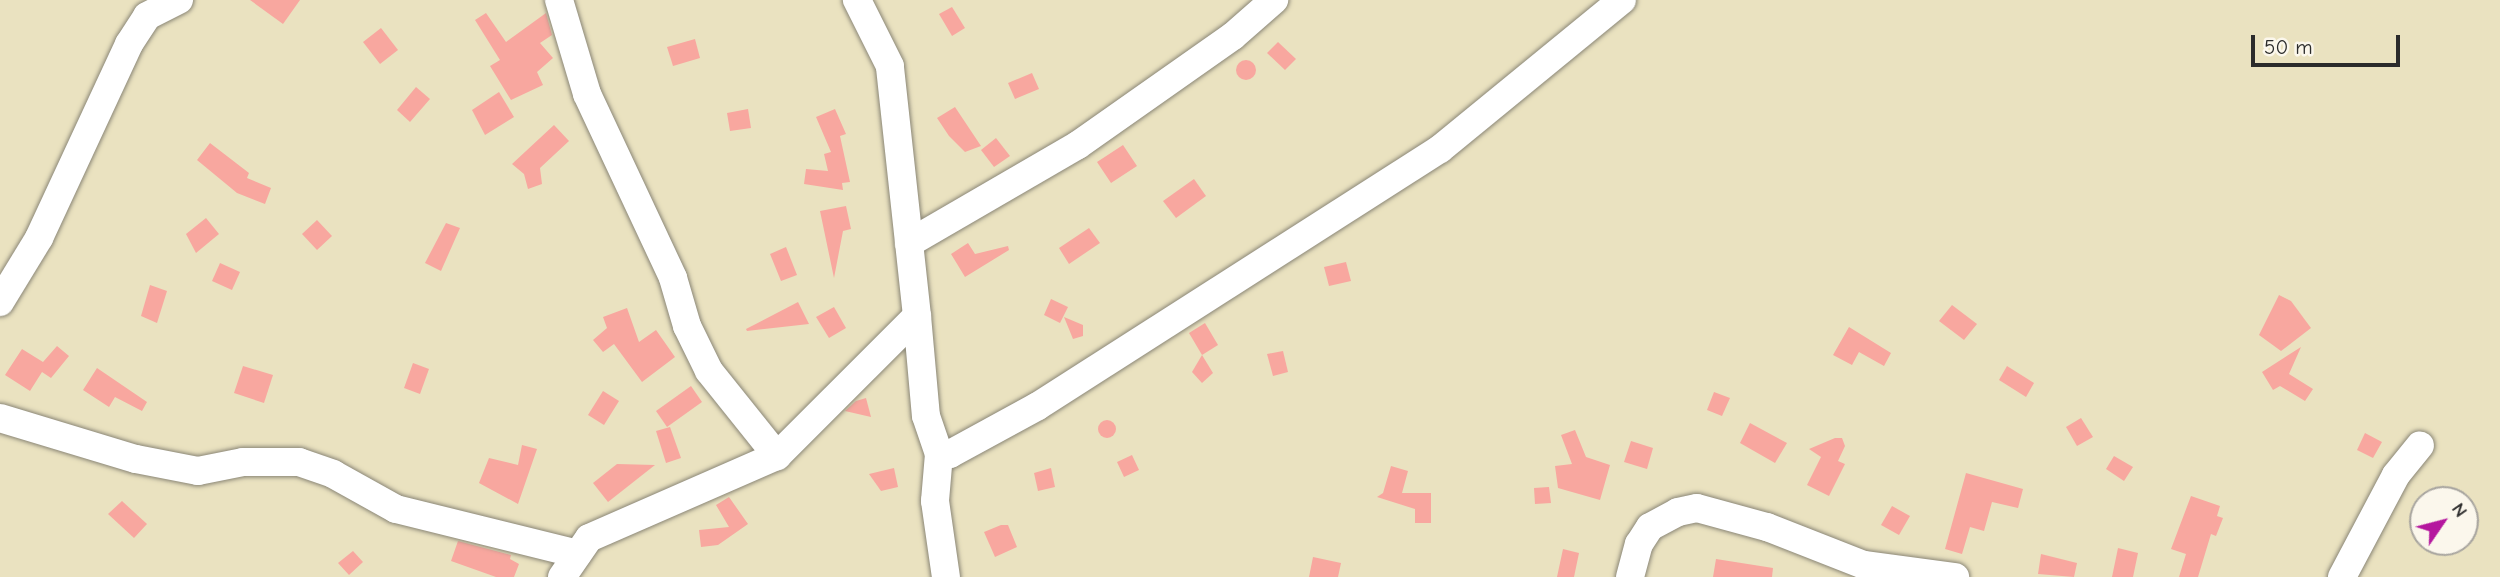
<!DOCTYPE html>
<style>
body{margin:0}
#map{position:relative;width:2500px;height:577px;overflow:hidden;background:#eae2c0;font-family:"Comic Neue",sans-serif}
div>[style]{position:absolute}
.building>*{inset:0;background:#f8a79f}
.round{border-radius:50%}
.roads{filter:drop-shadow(0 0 2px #8a8676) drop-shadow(0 0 2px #8a8676)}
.minor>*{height:28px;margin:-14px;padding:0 14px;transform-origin:14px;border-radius:14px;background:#fff}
span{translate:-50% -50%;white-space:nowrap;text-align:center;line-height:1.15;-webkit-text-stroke:6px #fbf7ec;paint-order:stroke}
.north{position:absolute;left:2409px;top:486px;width:70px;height:70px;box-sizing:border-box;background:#fbf7ec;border:2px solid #a8a59f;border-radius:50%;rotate:55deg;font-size:19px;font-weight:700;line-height:28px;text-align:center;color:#2b2b2b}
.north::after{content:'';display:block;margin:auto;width:24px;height:32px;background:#b5179e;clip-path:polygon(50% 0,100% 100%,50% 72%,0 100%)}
.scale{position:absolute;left:2251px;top:35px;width:149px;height:32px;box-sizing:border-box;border:4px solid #2b2b2b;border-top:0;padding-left:9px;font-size:21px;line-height:24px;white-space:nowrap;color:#2b2b2b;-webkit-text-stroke:5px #fbf7ec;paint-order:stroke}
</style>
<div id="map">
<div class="building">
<div style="clip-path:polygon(250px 0,300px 0,283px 24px)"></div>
<div style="clip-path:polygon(952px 7px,965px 28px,952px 36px,939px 14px)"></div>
<div style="clip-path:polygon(486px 13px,506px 42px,546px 13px,552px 35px,540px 43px,553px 58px,537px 72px,543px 85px,511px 100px,490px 66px,500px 60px,475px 20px)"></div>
<div style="clip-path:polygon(381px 28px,398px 50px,380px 64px,363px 42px)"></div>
<div style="clip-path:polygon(695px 39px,700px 58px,673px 66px,667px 47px)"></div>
<div style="clip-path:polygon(1278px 42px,1296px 59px,1285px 70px,1267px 53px)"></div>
<div class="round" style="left:1236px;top:60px;width:20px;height:20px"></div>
<div style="clip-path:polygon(1032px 73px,1039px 89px,1015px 99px,1008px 83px)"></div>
<div style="clip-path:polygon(416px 87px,430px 99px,410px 122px,397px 110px)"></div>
<div style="clip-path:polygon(499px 92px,514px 117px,485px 135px,472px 110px)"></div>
<div style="clip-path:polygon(955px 107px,981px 146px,965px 152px,949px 136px,937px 118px)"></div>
<div style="clip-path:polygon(748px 109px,751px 128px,730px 131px,727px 113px)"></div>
<div style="clip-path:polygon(835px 109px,846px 134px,840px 136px,850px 182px,842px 183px,843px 190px,804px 184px,806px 169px,828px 171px,824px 154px,831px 152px,816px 117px)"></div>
<div style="clip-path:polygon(554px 125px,569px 141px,540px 168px,542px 184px,528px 189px,524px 174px,512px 164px)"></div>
<div style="clip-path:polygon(996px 138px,1010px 156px,994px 167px,981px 150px)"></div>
<div style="clip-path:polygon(210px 143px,249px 173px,247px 178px,271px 188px,265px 204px,237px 193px,197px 160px)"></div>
<div style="clip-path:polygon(1123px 145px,1137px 166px,1111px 183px,1097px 162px)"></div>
<div style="clip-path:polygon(1194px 179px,1206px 196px,1176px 218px,1163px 201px)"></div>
<div style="clip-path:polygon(846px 206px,851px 229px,843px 231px,834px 278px,820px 211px)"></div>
<div style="clip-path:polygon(206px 218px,219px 234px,196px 253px,186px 234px)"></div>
<div style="clip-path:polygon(317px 220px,332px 236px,317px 250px,302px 234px)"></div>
<div style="clip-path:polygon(446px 223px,460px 228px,441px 271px,425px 263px)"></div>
<div style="clip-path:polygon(1089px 228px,1100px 243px,1069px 264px,1059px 248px)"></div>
<div style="clip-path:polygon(968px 243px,975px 254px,1008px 246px,1009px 250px,965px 277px,951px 254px)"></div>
<div style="clip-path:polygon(786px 247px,797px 275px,781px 281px,770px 254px)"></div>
<div style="clip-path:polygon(1346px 262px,1351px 281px,1329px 286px,1324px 267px)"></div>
<div style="clip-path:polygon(220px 263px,240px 272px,232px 290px,212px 281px)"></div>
<div style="clip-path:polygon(150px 285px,167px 291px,157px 323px,141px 316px)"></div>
<div style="clip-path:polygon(2279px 295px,2291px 301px,2311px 328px,2281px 351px,2259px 335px)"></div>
<div style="clip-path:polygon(1051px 299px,1068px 307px,1060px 323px,1044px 315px)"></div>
<div style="clip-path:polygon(798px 302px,809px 324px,747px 331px,746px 329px)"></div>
<div style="clip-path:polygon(1952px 305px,1977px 324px,1964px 340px,1939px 321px)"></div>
<div style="clip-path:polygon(834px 307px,846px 328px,829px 338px,816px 317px)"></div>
<div style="clip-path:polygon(627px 308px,639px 342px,656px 330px,675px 357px,642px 382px,614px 344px,603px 352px,593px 340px,607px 328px,603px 317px)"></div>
<div style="clip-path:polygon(1064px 317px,1083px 325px,1083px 336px,1073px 339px)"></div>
<div style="clip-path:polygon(1205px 323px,1218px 345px,1202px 355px,1189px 333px)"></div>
<div style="clip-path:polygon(1849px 327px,1891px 353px,1884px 366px,1859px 352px,1852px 365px,1833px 355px)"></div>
<div style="clip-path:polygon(57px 346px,69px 356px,51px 378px,42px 372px,30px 391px,5px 375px,22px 349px,43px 362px)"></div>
<div style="clip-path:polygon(2301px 347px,2289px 374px,2313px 389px,2305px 401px,2280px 386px,2273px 390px,2262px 372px)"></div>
<div style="clip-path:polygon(1283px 351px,1288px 372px,1273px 376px,1267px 354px)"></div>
<div style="clip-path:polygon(1202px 355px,1213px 373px,1202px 383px,1192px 372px)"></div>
<div style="clip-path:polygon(413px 363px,429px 369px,420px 394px,404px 388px)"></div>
<div style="clip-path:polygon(243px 366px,273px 375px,264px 403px,234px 393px)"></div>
<div style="clip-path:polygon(2007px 366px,2034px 383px,2026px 397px,1999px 380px)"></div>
<div style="clip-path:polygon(97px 368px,147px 402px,142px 411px,115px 397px,109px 407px,83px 390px)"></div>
<div style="clip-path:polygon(691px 386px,702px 402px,667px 427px,656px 411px)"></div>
<div style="clip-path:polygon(603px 391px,619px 401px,604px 425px,588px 415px)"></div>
<div style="clip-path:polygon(1714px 392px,1730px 398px,1722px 416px,1707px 410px)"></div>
<div style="clip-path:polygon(866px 398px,871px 417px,845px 411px,856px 401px)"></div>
<div style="clip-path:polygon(2081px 418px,2093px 437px,2077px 446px,2066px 427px)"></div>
<div class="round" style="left:1098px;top:420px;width:18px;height:18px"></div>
<div style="clip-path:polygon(1750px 423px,1787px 443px,1775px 463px,1740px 443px)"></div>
<div style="clip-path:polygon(670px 427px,681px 458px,666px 463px,656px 431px)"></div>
<div style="clip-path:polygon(1575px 430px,1586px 457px,1610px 465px,1600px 500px,1558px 488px,1555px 466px,1572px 464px,1561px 435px)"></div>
<div style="clip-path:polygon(2365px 433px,2382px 442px,2373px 458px,2357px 450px)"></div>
<div style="clip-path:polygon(1835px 438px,1842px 438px,1845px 446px,1838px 461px,1845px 464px,1829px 496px,1807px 485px,1821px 457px,1809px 449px)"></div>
<div style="clip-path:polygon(1631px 441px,1653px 448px,1647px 469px,1624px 462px)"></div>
<div style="clip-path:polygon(522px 445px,537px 449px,518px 504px,479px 483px,489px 458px,518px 465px)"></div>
<div style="clip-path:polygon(1132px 455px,1139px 470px,1124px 477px,1117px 462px)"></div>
<div style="clip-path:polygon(2114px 456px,2133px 467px,2124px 481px,2106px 469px)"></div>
<div style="clip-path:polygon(617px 464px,655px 465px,608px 502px,593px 483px)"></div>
<div style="clip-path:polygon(1391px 466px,1408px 471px,1402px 493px,1431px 493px,1431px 523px,1415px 523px,1415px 509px,1377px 497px,1383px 493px)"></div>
<div style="clip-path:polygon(894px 468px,898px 487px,881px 491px,869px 474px)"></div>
<div style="clip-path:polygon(1051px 468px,1055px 487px,1038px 491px,1034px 473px)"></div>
<div style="clip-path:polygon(1966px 473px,2023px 489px,2018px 508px,1992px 502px,1984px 531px,1970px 527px,1962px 554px,1945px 549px)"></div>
<div style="clip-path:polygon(1549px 487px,1551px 503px,1535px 504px,1534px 488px)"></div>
<div style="clip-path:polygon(2191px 496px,2220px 506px,2217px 516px,2223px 518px,2216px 536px,2211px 534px,2198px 577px,2179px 577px,2186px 554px,2171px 549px)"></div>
<div style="clip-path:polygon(729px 497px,748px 524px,718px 545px,701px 547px,699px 530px,729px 527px,716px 505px)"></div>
<div style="clip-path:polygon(122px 501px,147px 524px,134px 538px,108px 514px)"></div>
<div style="clip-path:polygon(1892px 506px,1910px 516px,1899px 535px,1881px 525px)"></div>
<div style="clip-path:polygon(1001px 525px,1008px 525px,1017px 547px,995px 557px,984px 532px)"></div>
<div style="clip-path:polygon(458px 541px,511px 555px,510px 559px,519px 564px,514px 577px,496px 577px,451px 561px)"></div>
<div style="clip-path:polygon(2118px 548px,2138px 553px,2133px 577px,2112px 577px)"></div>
<div style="clip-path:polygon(1563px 549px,1579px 553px,1574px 577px,1557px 577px)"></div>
<div style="clip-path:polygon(353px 551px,363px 562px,349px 575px,338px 563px)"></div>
<div style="clip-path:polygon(2041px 554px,2077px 563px,2074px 577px,2038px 574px)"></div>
<div style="clip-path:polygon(1313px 557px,1341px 563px,1338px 577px,1309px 577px)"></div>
<div style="clip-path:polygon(1716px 559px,1773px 568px,1772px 577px,1713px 577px)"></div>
</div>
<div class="roads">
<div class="minor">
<div style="left:559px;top:0;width:98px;rotate:73.4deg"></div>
<div style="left:587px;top:94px;width:203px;rotate:64.9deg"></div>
<div style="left:673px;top:278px;width:50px;rotate:73.7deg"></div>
<div style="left:687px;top:326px;width:50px;rotate:63.9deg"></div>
<div style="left:709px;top:371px;width:109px;rotate:51.3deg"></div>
<div style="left:909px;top:243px;width:195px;rotate:-30.1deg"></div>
<div style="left:1078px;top:145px;width:189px;rotate:-35.1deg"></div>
<div style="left:1233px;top:36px;width:55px;rotate:-41.3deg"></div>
<div style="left:0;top:302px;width:75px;rotate:-58.6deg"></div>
<div style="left:39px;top:238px;width:214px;rotate:-65.1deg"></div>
<div style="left:129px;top:44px;width:33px;rotate:-57deg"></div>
<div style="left:147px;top:16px;width:36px;rotate:-27deg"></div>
<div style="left:917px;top:316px;width:100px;rotate:84.9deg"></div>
<div style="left:926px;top:416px;width:40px;rotate:71.1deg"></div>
<div style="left:939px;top:454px;width:11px"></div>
<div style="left:950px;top:454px;width:100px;rotate:-28.6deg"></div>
<div style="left:1038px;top:406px;width:477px;rotate:-32.6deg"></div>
<div style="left:1440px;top:149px;width:235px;rotate:-39.3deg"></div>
<div style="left:0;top:418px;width:142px;rotate:16.8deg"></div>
<div style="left:136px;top:459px;width:63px;rotate:11deg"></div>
<div style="left:198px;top:471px;width:46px;rotate:-11.3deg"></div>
<div style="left:243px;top:462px;width:56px"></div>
<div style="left:299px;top:462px;width:36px;rotate:19deg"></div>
<div style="left:333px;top:474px;width:72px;rotate:29.1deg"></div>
<div style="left:396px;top:509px;width:187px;rotate:13.9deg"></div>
<div style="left:939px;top:454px;width:47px;rotate:94.9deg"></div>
<div style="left:935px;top:501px;width:77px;rotate:81.8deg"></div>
<div style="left:562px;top:577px;width:47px;rotate:-55.3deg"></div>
<div style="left:589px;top:538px;width:205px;rotate:-23.6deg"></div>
<div style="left:777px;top:456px;width:198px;rotate:-45deg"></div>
<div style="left:917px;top:316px;width:251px;rotate:-96.2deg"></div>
<div style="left:890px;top:66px;width:74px;rotate:-116.6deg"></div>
<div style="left:1630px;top:577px;width:34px;rotate:-75deg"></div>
<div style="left:1639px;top:544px;width:20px;rotate:-57deg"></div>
<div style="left:1650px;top:527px;width:32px;rotate:-28deg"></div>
<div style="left:1678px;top:512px;width:19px;rotate:-12deg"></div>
<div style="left:1697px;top:508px;width:73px;rotate:15.2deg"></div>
<div style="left:1767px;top:527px;width:104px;rotate:21.4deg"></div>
<div style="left:1864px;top:565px;width:92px;rotate:7.5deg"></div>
<div style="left:2342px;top:577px;width:115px;rotate:-62.1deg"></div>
<div style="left:2396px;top:475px;width:38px;rotate:-51deg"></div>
</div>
</div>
<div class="north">N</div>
<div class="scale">50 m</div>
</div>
